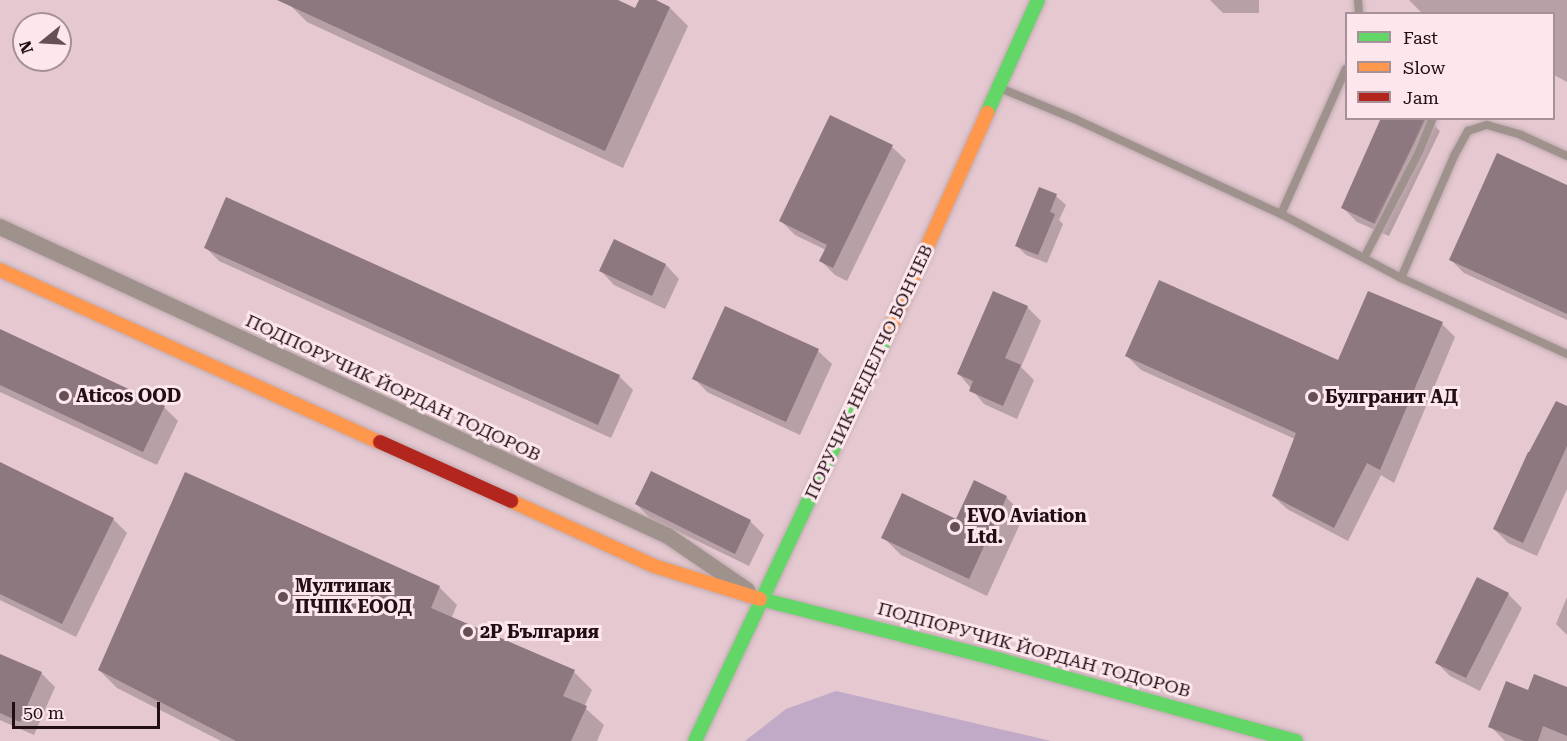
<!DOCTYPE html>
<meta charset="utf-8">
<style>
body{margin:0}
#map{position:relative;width:1567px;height:741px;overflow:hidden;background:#e5c8d0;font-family:"Roboto Serif",serif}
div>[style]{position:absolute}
.green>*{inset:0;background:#c0aac7}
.shadow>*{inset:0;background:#0003}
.building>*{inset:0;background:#8e787f}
.roads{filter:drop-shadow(0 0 2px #bfa9af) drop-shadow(0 0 2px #bfa9af)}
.lane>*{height:8px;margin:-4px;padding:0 4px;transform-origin:4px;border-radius:4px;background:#9f928d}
.street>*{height:16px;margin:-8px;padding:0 8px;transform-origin:8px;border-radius:8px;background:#9f928d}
.fast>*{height:14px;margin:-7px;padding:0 7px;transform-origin:7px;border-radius:7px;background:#63d668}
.slow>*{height:14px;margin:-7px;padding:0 7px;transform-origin:7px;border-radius:7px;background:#ff974d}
.jam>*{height:14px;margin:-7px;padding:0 7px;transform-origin:7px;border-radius:7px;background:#b3261e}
.dots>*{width:16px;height:16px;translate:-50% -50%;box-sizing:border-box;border:3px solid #fde7ed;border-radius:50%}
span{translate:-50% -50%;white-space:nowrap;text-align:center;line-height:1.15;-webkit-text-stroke:6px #fde7ed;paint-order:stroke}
.street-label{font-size:18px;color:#210f15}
.poi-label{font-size:18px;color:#210f15;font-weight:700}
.left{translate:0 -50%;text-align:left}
.legend{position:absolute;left:1345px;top:12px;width:210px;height:108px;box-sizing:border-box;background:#fde7ed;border:2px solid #a59197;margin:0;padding:8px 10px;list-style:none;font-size:18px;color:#210f15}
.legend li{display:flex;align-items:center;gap:12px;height:30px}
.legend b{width:30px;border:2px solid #a59197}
.north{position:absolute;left:12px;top:12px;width:60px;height:60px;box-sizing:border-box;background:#fde7ed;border:2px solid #a59197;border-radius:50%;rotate:252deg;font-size:16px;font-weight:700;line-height:24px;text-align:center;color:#210f15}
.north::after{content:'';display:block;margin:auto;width:21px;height:27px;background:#665056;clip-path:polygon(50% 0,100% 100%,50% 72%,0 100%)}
.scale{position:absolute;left:12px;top:702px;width:148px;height:27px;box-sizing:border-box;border:3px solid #210f15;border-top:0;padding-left:8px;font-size:18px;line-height:21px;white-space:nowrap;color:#210f15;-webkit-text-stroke:4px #fde7ed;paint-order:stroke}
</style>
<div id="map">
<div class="green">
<div style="clip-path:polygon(836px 691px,1051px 741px,745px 741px,786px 709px)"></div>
</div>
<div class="shadow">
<div style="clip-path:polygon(291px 0,615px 0,636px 10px,640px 0,652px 0,670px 8px,688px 26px,623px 168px,307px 22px,289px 4px)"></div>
<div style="clip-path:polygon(1210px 0,1259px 0,1259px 13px,1223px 13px)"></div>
<div style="clip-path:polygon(1409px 0,1567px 0,1567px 82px,1554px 75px,1554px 14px,1423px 14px)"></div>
<div style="clip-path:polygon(1383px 118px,1427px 118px,1440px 131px,1389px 236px,1357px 222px,1343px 208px)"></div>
<div style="clip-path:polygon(892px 147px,906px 160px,847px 281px,835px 275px,821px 261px,826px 250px,795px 235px,781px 221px)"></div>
<div style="clip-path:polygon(1567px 186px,1567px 320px,1464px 273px,1450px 259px)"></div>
<div style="clip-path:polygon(1040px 189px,1056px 196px,1066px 205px,1059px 220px,1063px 224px,1047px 263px,1026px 255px,1017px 246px)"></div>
<div style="clip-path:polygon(614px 241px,666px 265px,679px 279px,665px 309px,614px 285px,601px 271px)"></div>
<div style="clip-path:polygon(205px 247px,619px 376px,633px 390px,611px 438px,219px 261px)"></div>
<div style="clip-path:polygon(1027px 307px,1041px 321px,1021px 367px,1034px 380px,1017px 419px,984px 404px,959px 374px)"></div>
<div style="clip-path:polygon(726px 308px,818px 351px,832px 364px,800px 435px,707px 392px,694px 378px)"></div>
<div style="clip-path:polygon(1442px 324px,1455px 337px,1394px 483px,1381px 475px,1348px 541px,1287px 509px,1273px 496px,1295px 439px,1141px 370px,1127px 356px,1339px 362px)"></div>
<div style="clip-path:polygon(0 331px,164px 407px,178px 421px,157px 465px,0 392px)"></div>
<div style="clip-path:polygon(1567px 408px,1567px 489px,1537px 556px,1508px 543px,1494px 529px)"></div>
<div style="clip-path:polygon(0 464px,113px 519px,127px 533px,76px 637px,0 600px)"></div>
<div style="clip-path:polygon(652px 473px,751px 522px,764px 535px,749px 566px,650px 518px,636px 504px)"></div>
<div style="clip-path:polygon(1006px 497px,1024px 515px,987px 596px,901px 555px,883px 537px,956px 520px)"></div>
<div style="clip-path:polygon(439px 587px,457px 605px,451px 619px,574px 672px,592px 690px,584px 707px,604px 725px,597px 741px,221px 741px,117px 688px,99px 670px)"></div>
<div style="clip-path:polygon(1508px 594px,1522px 608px,1480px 691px,1450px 676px,1436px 662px)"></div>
<div style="clip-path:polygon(1567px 597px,1567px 635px,1556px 624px)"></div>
<div style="clip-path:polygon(0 655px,41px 673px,55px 687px,34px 735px,0 720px)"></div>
<div style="clip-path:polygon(1567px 689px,1567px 741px,1505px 741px,1490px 726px,1529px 692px)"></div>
</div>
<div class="building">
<div style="clip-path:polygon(277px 0,618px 0,635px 8px,639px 0,656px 0,670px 7px,605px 151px)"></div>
<div style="clip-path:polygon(830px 115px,893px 145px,833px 268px,819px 261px,827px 245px,779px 221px)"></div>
<div style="clip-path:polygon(1381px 118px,1426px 118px,1375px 224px,1341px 208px)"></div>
<div style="clip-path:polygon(1497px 153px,1567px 185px,1567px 314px,1449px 260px)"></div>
<div style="clip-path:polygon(1039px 187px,1057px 194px,1050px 212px,1055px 214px,1038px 255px,1015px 246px)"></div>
<div style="clip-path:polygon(226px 197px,620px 375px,598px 425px,204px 248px)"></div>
<div style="clip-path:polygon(614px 239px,666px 264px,652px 296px,599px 271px)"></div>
<div style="clip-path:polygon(1159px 280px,1338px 360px,1368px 291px,1443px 322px,1380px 470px,1367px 463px,1334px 528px,1272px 496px,1296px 433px,1125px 356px)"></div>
<div style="clip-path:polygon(993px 291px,1028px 306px,1005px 358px,1021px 365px,1003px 406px,969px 391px,973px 381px,957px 374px)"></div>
<div style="clip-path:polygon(725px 306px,819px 349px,786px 422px,692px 379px)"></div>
<div style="clip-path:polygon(0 329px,165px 406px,143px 452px,0 385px)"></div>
<div style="clip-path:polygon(1556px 401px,1567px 406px,1567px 446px,1523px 543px,1493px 529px,1528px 452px,1529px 452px)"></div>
<div style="clip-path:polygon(0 462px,114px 518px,62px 624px,0 594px)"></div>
<div style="clip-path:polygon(651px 471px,751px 520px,735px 554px,635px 504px)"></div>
<div style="clip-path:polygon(185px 472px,440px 586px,431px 608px,575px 670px,563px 696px,587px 706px,571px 741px,236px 741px,98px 670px)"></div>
<div style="clip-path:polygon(974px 480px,1007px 496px,969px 579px,881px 538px,902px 493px,956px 519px)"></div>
<div style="clip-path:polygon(1477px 577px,1509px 593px,1466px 678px,1435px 663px)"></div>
<div style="clip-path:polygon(0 654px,42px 672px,20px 722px,0 713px)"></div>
<div style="clip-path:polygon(1534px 674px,1567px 687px,1567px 736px,1543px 726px,1538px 741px,1524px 741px,1488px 727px,1506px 681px,1528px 690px)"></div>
</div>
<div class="roads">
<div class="lane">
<div style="left:1358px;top:0;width:14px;rotate:86deg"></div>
<div style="left:1000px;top:88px;width:81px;rotate:22.5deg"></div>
<div style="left:1075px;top:119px;width:227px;rotate:24.8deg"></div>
<div style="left:1281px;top:214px;width:136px;rotate:28.1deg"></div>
<div style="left:1401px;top:278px;width:183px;rotate:24.6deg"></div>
<div style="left:1281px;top:214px;width:159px;rotate:-65.9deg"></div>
<div style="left:1364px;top:258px;width:119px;rotate:-62.6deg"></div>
<div style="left:1419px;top:152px;width:37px;rotate:-68deg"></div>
<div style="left:1401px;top:278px;width:133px;rotate:-66.5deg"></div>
<div style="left:1454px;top:156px;width:29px;rotate:-61deg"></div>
<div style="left:1468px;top:131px;width:20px;rotate:-18deg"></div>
<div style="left:1487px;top:125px;width:35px;rotate:16deg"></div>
<div style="left:1521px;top:135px;width:51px;rotate:24.5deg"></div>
</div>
<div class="street">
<div style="left:0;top:227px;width:736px;rotate:24.82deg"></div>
<div style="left:668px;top:536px;width:96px;rotate:34.4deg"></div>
</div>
<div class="fast">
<div style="left:987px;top:113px;width:124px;rotate:-65.7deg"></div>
<div style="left:760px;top:599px;width:249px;rotate:14.2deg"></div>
<div style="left:1001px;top:660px;width:306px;rotate:15.4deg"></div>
<div style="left:695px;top:741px;width:458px;rotate:-64.7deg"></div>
</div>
<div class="slow">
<div style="left:0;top:270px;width:417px;rotate:24.4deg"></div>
<div style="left:891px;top:327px;width:235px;rotate:-65.8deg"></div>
<div style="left:511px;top:501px;width:157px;rotate:24.4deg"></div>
<div style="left:654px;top:566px;width:111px;rotate:17.3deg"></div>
</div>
<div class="jam">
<div style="left:380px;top:442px;width:144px;rotate:24.2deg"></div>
</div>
</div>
<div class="dots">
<div style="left:64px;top:396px;background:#665056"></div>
<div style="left:1313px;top:397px;background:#665056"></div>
<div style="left:955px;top:527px;background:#665056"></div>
<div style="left:283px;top:597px;background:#665056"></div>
<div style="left:468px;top:632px;background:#665056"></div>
</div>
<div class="street-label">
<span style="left:869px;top:372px;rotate:-65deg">ПОРУЧИК НЕДЕЛЧО БОНЧЕВ</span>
<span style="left:393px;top:388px;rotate:25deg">ПОДПОРУЧИК ЙОРДАН ТОДОРОВ</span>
<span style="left:1034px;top:650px;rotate:15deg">ПОДПОРУЧИК ЙОРДАН ТОДОРОВ</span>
</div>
<div class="poi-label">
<span class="left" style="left:76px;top:396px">Aticos OOD</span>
<span class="left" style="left:1325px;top:397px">Булгранит АД</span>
<span class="left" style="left:967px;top:527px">EVO Aviation<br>Ltd.</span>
<span class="left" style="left:295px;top:597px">Мултипак<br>ПЧПК ЕООД</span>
<span class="left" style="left:480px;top:632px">2Р България</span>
</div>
<ul class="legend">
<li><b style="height:8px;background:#63d668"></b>Fast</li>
<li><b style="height:8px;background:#ff974d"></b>Slow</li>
<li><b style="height:8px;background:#b3261e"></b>Jam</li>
</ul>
<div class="north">N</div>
<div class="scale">50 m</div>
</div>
